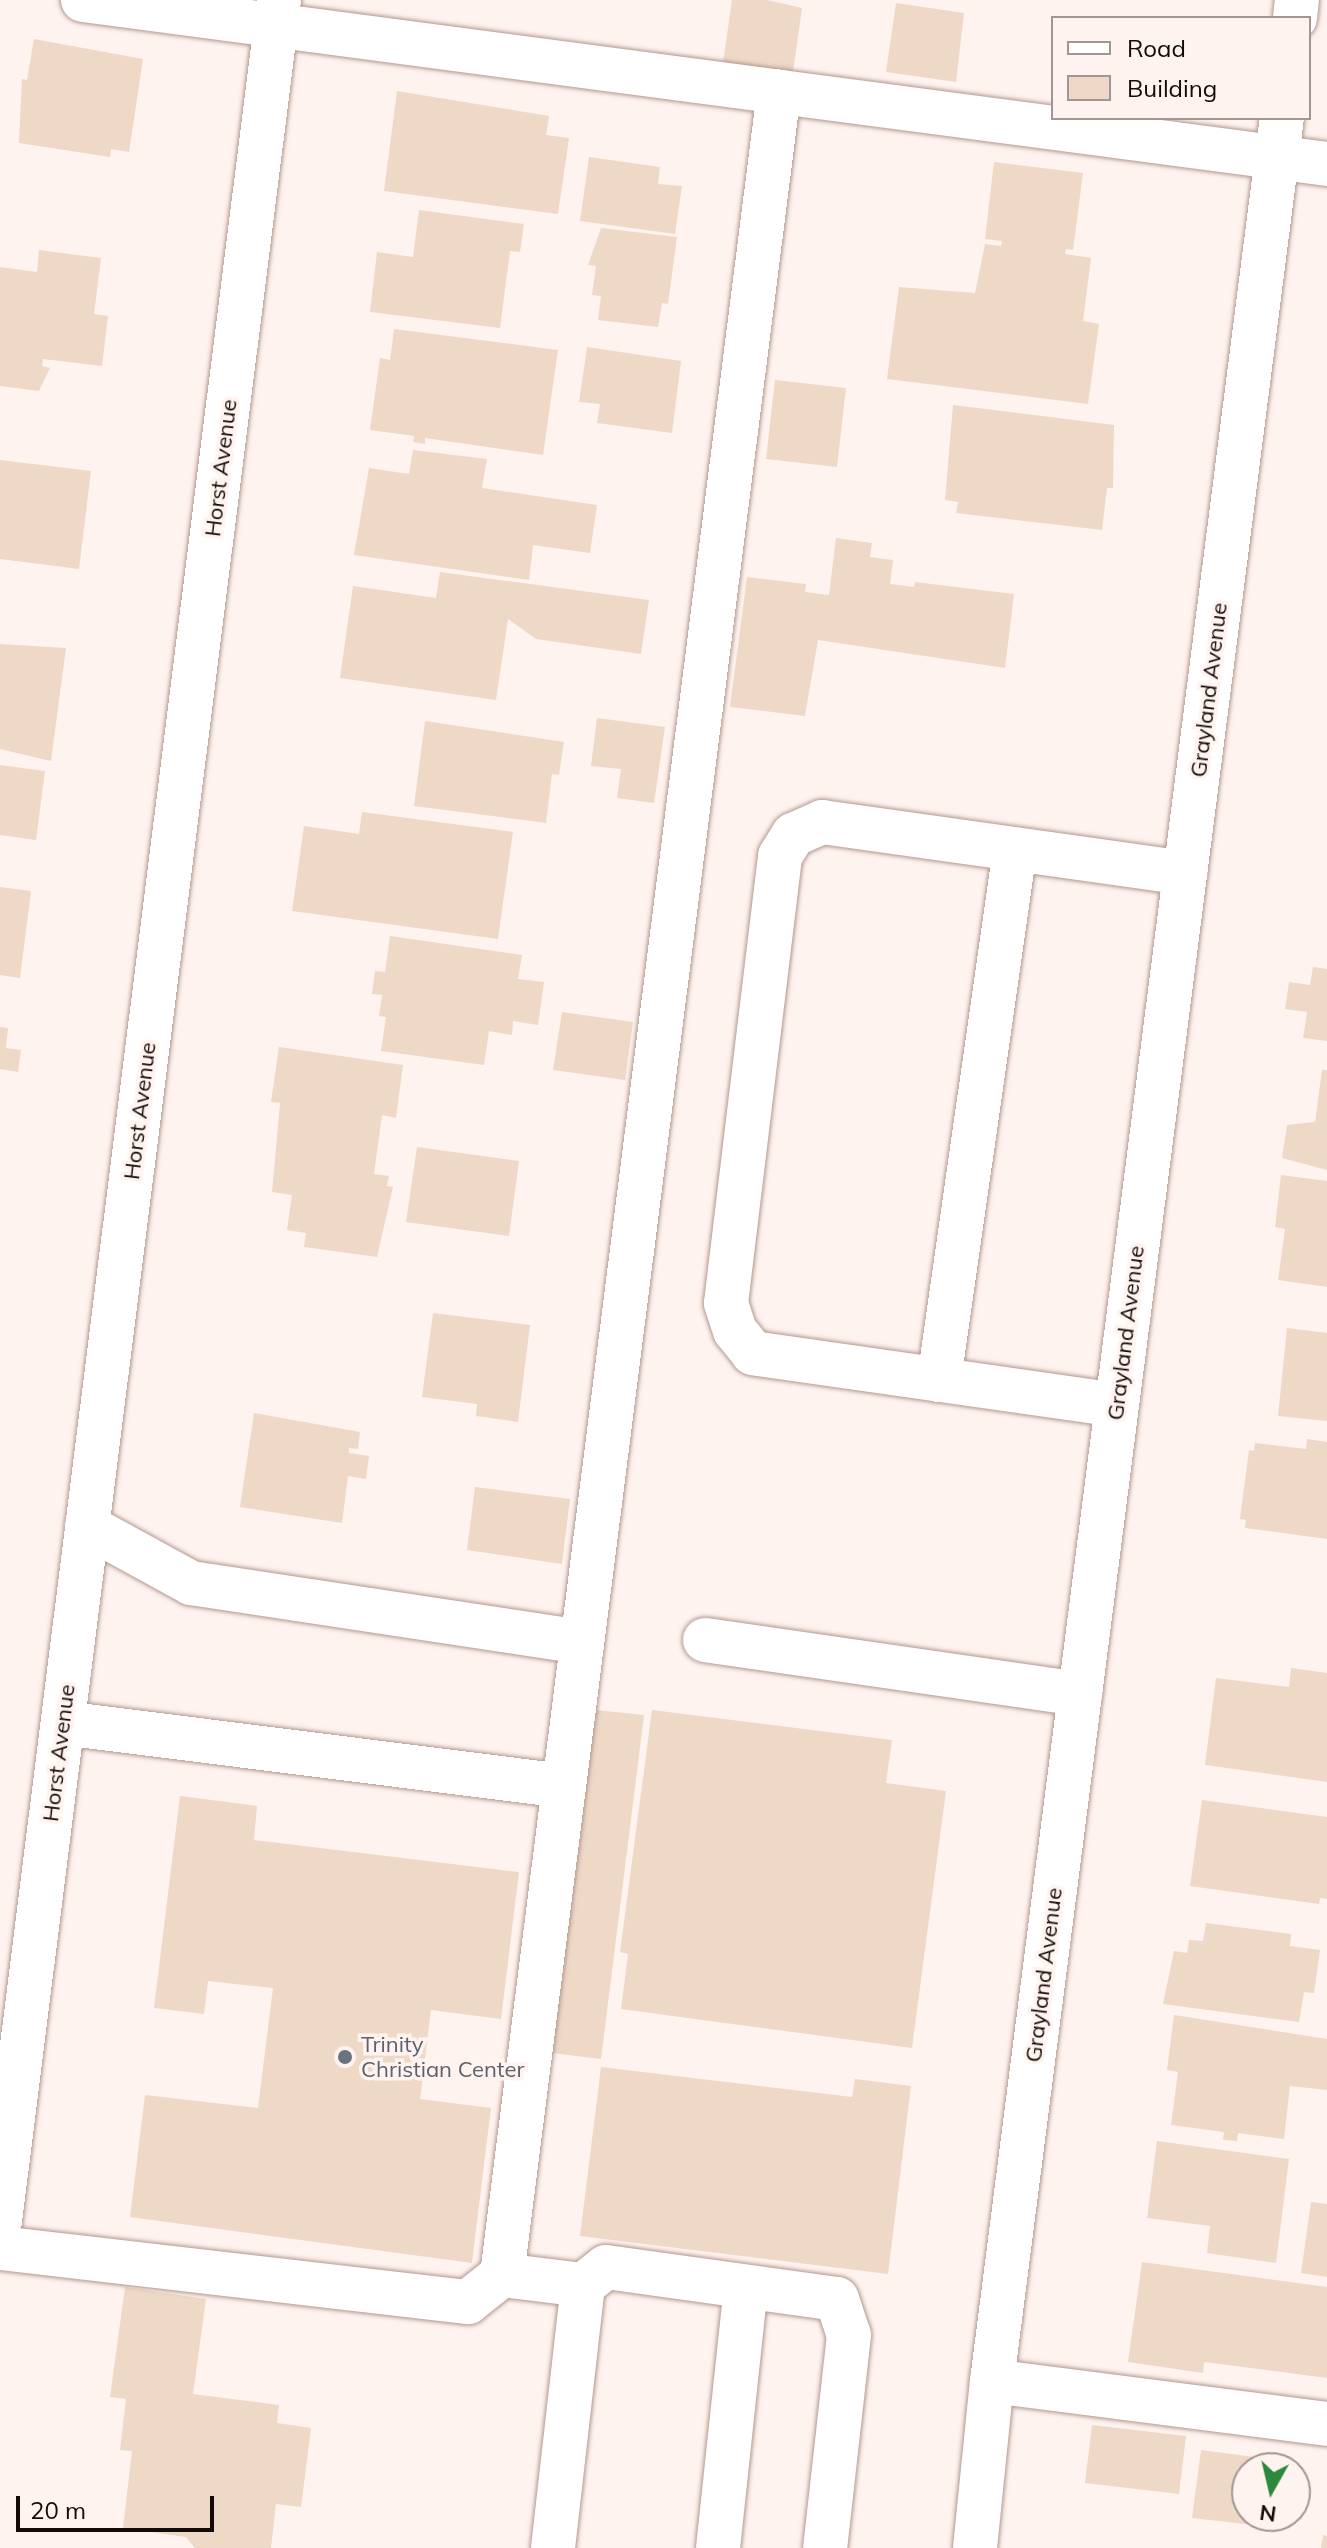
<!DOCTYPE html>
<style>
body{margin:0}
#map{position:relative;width:1327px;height:2548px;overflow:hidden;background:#fff3ef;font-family:Mulish,sans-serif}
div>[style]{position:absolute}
.building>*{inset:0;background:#eed8c6}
.roads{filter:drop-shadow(0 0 2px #b3988f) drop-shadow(0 0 2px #b3988f)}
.minor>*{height:44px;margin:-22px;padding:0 22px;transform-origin:22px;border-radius:22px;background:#fff}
.dots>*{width:22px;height:22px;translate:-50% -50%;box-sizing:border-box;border:4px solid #fff3ef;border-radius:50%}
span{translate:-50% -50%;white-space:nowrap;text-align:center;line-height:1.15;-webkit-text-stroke:7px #fff3ef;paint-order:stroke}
.street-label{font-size:22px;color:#140b08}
.worship-label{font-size:22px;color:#5b616d}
.left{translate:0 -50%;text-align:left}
.legend{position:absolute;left:1051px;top:16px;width:260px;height:104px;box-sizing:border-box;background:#fff3ef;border:2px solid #a19693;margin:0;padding:10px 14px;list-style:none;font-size:24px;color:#140b08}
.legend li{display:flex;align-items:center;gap:16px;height:40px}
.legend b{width:40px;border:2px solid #a19693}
.north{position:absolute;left:1231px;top:2452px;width:80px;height:80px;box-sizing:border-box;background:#fff3ef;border:2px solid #a19693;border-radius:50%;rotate:188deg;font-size:22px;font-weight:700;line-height:32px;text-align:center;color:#140b08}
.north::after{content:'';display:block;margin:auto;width:28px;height:36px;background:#2c883a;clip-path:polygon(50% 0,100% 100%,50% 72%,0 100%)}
.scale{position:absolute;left:16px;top:2496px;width:198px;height:36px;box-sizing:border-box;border:4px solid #140b08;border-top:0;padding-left:10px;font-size:24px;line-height:28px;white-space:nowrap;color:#140b08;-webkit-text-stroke:6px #fff3ef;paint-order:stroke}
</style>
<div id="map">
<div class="building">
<div style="clip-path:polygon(732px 0,767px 0,802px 8px,793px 72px,723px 63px)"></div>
<div style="clip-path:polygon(896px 3px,964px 13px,956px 82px,886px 72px)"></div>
<div style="clip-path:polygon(34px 39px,143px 59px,129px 152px,111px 149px,110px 157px,19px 143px,22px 79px,27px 80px)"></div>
<div style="clip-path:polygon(397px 91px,549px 116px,546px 135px,569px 138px,558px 214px,384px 191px)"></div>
<div style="clip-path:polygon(589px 157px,660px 167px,658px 184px,682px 186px,675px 234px,580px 221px)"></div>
<div style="clip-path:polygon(994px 162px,1083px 173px,1073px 250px,1066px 249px,1065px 254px,1091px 258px,1083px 321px,1099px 324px,1088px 404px,887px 379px,899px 287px,975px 293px,985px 244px,1001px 246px,1002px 241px,985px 239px)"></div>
<div style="clip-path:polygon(419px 210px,524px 224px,520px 252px,510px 251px,500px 328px,370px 312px,377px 252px,413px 257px)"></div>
<div style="clip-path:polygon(601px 228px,677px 237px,668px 304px,662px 303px,658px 327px,598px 320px,601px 296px,592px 295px,596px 266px,588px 265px)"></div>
<div style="clip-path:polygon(39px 250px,101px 258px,94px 314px,108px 316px,102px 366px,43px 359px,42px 366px,50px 368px,39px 391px,0 386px,0 267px,37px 272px)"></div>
<div style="clip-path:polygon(394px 329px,558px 350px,543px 455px,425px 438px,425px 444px,413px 442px,414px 436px,370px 430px,380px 358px,390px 360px)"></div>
<div style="clip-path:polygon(587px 347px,681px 361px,672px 433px,597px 423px,600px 404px,579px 402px)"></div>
<div style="clip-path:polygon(775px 380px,846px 388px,837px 467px,766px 459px)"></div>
<div style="clip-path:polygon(953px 405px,1114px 425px,1113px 488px,1107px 488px,1102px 530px,956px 513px,958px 502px,945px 500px)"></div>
<div style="clip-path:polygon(413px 450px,487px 459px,482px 488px,597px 505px,590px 553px,533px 545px,529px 580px,354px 555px,369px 468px,409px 474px)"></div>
<div style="clip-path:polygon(0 460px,91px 471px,79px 569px,0 559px)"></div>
<div style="clip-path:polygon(836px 538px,872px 543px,870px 557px,893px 560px,890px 584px,914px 587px,915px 582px,1014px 594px,1005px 668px,818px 640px,805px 716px,730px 707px,747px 577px,806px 584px,805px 592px,829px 595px)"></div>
<div style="clip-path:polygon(440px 572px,649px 600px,641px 654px,536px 639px,508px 619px,496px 700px,340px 678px,353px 586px,436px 598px)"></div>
<div style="clip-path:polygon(0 644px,66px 648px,51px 761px,0 749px)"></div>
<div style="clip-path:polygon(597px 718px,665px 727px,654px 803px,617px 798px,621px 769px,591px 766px)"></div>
<div style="clip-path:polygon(425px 721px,564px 742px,559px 775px,552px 774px,546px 823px,414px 806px)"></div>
<div style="clip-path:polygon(0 765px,45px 771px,36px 840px,0 835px)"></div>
<div style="clip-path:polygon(362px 812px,513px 832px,498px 939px,292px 911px,304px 826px,359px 834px)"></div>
<div style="clip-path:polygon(0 887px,31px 891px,20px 978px,0 975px)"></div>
<div style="clip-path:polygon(390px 936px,522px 955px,518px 979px,544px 982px,538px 1025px,513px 1021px,512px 1035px,489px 1031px,484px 1065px,381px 1051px,386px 1017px,379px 1016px,382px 995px,372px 994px,375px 971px,385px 972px)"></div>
<div style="clip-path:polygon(1313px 967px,1327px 969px,1327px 1041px,1303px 1038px,1307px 1012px,1285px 1009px,1289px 982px,1310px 985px)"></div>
<div style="clip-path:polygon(562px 1012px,633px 1022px,625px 1080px,553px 1070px)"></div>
<div style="clip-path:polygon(0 1027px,8px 1028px,6px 1048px,21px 1050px,18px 1072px,0 1069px)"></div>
<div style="clip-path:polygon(279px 1047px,403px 1065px,396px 1118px,382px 1115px,374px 1174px,389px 1176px,387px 1186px,393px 1187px,377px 1257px,304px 1247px,306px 1233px,287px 1230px,292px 1195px,272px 1192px,280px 1103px,271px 1102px)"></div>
<div style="clip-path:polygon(1322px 1070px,1327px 1070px,1327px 1170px,1282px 1158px,1287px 1125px,1315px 1122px)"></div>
<div style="clip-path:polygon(417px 1147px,519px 1161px,509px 1236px,406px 1222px)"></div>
<div style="clip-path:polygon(1281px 1175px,1327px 1181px,1327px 1287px,1278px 1280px,1285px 1229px,1275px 1227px)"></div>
<div style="clip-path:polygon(433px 1313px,530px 1325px,518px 1422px,476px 1416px,477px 1404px,422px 1397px)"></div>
<div style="clip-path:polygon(1287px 1328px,1327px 1333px,1327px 1421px,1278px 1416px)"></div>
<div style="clip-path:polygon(254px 1413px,360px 1432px,358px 1449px,349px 1448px,349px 1453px,369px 1456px,366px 1479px,348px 1476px,342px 1523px,240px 1507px)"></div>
<div style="clip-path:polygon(1307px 1439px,1327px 1442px,1327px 1539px,1245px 1528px,1246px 1520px,1240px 1519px,1249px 1450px,1254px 1451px,1255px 1443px,1306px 1449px)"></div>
<div style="clip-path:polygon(475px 1487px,570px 1499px,562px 1564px,467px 1550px)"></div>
<div style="clip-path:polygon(1291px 1668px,1327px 1673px,1327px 1782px,1205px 1765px,1216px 1678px,1289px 1687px)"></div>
<div style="clip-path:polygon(596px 1710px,644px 1715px,601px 2059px,552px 2053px)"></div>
<div style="clip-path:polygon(652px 1710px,892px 1740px,886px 1783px,946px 1791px,912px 2048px,621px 2009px,628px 1954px,620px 1952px)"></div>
<div style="clip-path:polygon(180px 1796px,257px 1806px,254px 1840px,519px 1872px,501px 2019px,431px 2010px,420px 2099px,491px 2108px,472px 2263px,130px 2217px,145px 2095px,258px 2108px,273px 1988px,208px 1981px,204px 2014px,154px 2008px)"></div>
<div style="clip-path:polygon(1202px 1800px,1327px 1817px,1327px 1899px,1320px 1898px,1319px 1904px,1190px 1886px)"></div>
<div style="clip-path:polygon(1206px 1923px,1291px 1934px,1290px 1946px,1320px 1950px,1314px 1993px,1304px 1992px,1299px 2022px,1163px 2004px,1174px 1951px,1187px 1953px,1189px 1940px,1203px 1941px)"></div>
<div style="clip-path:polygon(1174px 2015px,1327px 2039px,1327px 2090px,1290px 2086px,1284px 2139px,1238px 2133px,1237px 2141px,1223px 2140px,1224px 2132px,1171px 2125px,1178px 2072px,1167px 2070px)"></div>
<div style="clip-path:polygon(601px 2067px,852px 2097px,855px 2079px,911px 2086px,888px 2274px,580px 2236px)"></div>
<div style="clip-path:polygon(1157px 2141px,1289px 2159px,1276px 2263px,1207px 2253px,1210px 2226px,1147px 2218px)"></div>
<div style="clip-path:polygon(1311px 2202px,1327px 2204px,1327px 2277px,1301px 2273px)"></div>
<div style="clip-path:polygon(1142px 2262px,1327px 2287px,1327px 2378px,1204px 2362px,1203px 2373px,1128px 2362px)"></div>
<div style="clip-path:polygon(125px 2287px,206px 2299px,193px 2394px,279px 2405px,277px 2423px,311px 2428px,301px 2507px,276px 2504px,271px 2548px,195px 2548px,186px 2537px,123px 2528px,132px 2451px,120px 2450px,126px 2399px,110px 2397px)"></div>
<div style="clip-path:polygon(1092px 2425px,1186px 2436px,1179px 2494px,1085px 2483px)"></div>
<div style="clip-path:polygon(1201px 2450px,1262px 2458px,1261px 2468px,1247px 2468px,1247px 2516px,1255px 2516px,1254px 2525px,1192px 2518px)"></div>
<div style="clip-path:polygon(1323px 2535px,1327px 2536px,1327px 2548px,1321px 2548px)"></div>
</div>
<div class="roads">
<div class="minor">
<div style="left:83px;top:0;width:1255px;rotate:7.51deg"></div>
<div style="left:1295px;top:18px;width:18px;rotate:-84deg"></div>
<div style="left:939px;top:1380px;width:536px;rotate:-81.85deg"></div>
<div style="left:1117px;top:1405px;width:368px;rotate:-171.9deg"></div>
<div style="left:753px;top:1353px;width:28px;rotate:-129deg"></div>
<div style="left:735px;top:1331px;width:29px;rotate:-108deg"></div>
<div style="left:726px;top:1303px;width:450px;rotate:-83.1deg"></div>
<div style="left:780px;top:856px;width:25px;rotate:-58deg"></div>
<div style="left:793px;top:835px;width:32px;rotate:-24deg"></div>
<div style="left:822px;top:822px;width:367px;rotate:8deg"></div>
<div style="left:87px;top:1526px;width:119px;rotate:28.7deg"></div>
<div style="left:191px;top:1583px;width:395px;rotate:8.6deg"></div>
<div style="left:705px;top:1640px;width:379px;rotate:8.2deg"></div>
<div style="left:63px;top:1723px;width:505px;rotate:7.17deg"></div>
<div style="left:0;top:2221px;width:2238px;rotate:-82.84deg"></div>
<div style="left:0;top:2248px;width:471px;rotate:6.6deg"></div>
<div style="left:468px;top:2302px;width:43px;rotate:-38.5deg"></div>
<div style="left:583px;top:2285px;width:82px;rotate:-173deg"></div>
<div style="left:502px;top:2275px;width:2201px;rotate:-82.77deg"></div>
<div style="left:992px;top:2381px;width:338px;rotate:7.3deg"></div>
<div style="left:553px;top:2548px;width:265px;rotate:-83.5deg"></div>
<div style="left:583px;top:2285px;width:29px;rotate:-38deg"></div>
<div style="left:606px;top:2267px;width:233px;rotate:7.9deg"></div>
<div style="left:837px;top:2299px;width:38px;rotate:72deg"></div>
<div style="left:849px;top:2335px;width:214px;rotate:96.4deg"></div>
<div style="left:718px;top:2548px;width:262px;rotate:-83.9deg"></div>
<div style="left:975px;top:2548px;width:168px;rotate:-84.2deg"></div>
<div style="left:992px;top:2381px;width:2282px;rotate:-82.7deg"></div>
</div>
</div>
<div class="dots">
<div style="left:345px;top:2057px;background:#6b7280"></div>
</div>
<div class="street-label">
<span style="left:221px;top:468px;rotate:-83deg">Horst Avenue</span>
<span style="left:1209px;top:690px;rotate:-83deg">Grayland Avenue</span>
<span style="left:140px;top:1111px;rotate:-83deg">Horst Avenue</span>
<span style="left:1126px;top:1333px;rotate:-83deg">Grayland Avenue</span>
<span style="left:59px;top:1753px;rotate:-83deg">Horst Avenue</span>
<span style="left:1044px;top:1975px;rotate:-83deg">Grayland Avenue</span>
</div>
<div class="worship-label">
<span class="left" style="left:361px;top:2057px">Trinity<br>Christian Center</span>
</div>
<ul class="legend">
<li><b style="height:10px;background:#fff"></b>Road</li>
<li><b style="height:22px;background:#eed8c6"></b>Building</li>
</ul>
<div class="north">N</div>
<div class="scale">20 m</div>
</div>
